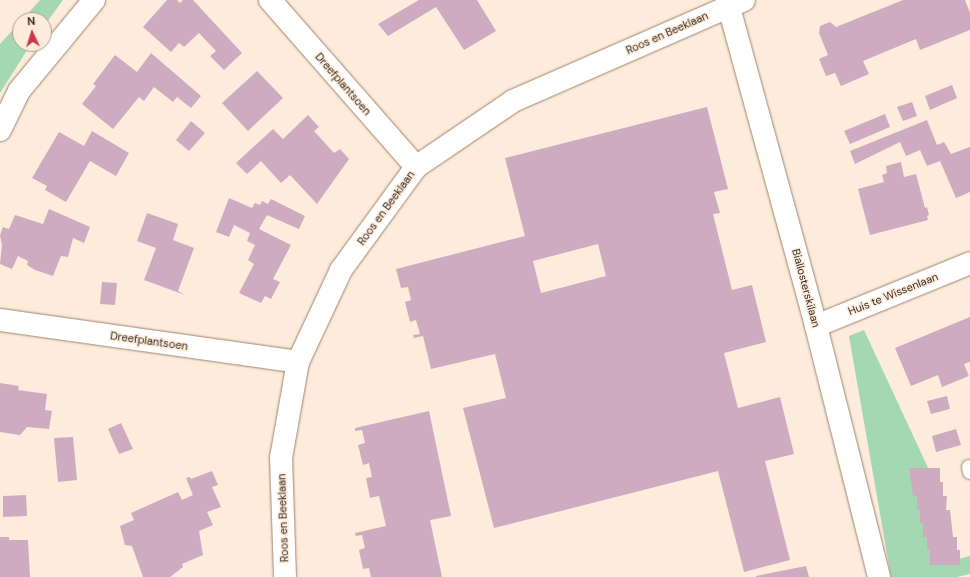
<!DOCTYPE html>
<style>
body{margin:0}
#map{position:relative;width:970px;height:577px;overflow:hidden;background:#fdebdb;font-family:"DM Sans",sans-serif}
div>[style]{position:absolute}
.green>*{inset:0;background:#a3d8b2}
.building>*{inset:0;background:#ceabc0}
.roads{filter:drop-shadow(0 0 1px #9f846b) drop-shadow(0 0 1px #9f846b)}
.service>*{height:14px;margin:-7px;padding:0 7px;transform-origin:7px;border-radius:7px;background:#fff}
.minor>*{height:22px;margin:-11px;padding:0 11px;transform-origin:11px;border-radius:11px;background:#fff}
span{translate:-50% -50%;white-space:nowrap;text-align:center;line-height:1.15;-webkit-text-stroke:3px #fdebdb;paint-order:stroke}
.street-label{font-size:11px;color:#362b21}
.north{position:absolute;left:12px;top:12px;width:40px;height:40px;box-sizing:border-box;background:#fdebdb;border:1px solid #ad9e91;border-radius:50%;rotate:356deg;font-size:11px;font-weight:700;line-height:16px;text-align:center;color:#362b21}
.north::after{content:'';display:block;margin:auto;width:14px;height:18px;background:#c9394b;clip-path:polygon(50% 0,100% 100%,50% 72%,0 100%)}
</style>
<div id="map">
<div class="green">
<div style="clip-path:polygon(40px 0,63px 0,44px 26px,44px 20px,22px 20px)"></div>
<div style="clip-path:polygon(20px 22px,20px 44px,31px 44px,0 93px,0 44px)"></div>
<div style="clip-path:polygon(864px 330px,930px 472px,951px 561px,970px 556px,970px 574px,957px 577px,891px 577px,849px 336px)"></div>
</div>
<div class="building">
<div style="clip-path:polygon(167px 0,177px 0,180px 3px,183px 0,193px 0,242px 53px,224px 70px,210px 56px,216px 51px,199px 33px,184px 47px,179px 43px,171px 52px,143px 27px)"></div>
<div style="clip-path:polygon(419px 0,477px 0,496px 31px,464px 50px,436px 7px,388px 36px,378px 24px)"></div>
<div style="clip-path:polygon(903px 0,965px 0,970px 13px,970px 30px,920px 50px,916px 39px,863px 61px,869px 74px,841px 86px,835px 73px,826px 76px,819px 59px,828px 55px,819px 33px,820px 26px,830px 22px,836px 27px)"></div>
<div style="clip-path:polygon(151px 53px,201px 96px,191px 108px,177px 97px,173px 102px,154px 87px,144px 101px,139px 97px,113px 129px,82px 104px,96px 86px,93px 84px,115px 55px,137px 72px)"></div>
<div style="clip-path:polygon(257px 71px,283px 98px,248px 131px,222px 103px)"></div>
<div style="clip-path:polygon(952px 85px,957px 98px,930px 110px,925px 96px)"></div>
<div style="clip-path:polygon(912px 102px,917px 116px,903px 121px,897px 107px)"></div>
<div style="clip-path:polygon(evenodd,707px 107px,728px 189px,714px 192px,720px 213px,713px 214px,732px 290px,752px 285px,766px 342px,724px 353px,738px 408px,780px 397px,794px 454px,765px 461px,790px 560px,744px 572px,718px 471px,494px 528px,463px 408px,506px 398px,495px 354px,431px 369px,423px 336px,414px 338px,413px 335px,420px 334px,416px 320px,410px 322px,405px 302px,411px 300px,408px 287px,401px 288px,396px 269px,525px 236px,505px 158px,707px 107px,598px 244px,606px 276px,541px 293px,533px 261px,598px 244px)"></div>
<div style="clip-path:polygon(885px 114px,890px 127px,850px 144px,844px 131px)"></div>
<div style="clip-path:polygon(308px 115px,319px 127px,314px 131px,334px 153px,340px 149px,349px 159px,317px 204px,290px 175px,281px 183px,261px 161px,247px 174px,236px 163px,273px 129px,283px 139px)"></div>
<div style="clip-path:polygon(927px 120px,937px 145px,944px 142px,951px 154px,970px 147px,970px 192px,956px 198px,940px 161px,927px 166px,920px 150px,906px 156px,900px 142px,855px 164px,850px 151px)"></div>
<div style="clip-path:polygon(191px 121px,205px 133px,189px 151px,176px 140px)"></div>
<div style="clip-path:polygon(92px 131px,129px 153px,116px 176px,90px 161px,66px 202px,45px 190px,47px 186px,32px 178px,59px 132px,84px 146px)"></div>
<div style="clip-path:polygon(901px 162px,904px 177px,916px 174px,925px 208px,927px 207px,929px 215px,927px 216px,928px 220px,870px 235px,858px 189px,884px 182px,882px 175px,887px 173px,886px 166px)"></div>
<div style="clip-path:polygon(229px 198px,252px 208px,255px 203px,260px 205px,262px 201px,268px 204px,271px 199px,305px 216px,299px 229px,267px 215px,259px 229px,291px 245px,273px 279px,280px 282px,271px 299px,265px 296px,261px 303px,239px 293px,254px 264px,248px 260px,255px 245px,247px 241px,250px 233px,234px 225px,229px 237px,216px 232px)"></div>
<div style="clip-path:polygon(49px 209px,90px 227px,84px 243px,73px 238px,68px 257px,61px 256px,53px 276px,35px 270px,27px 265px,28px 261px,18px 256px,12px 269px,0 264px,2px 245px,0 235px,3px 227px,9px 229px,15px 215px,43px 224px)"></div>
<div style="clip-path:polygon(147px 213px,178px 224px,173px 240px,194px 248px,178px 291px,185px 295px,144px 280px,156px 248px,137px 241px)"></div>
<div style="clip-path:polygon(102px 282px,117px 283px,115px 305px,100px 304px)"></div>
<div style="clip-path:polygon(970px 317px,970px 362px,964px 364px,969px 376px,942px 387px,938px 375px,911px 386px,895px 348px)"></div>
<div style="clip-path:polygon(0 383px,19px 386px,18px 390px,47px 394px,45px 410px,52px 411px,49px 429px,27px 427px,20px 435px,0 432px)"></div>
<div style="clip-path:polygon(947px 396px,950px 409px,931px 414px,927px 401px)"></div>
<div style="clip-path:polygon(429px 411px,451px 516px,430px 520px,442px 577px,371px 577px,369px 568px,363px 569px,359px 550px,365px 548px,362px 535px,356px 536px,355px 533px,386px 526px,379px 496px,370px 498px,366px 478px,372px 477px,369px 463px,363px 465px,358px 445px,365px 443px,362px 430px,355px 431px,355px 428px)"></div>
<div style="clip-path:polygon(121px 423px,133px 449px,119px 454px,108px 429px)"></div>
<div style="clip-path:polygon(956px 429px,961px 445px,936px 452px,932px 436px)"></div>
<div style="clip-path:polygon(73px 437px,77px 480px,58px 482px,54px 438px)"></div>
<div style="clip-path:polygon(909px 468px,940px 468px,940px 482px,943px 482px,943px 496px,947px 496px,946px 510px,950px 510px,953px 537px,957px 537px,957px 550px,960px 550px,960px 565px,930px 565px,930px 550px,927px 550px,927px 537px,923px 537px,923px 523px,920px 523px,920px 510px,917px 510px,917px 496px,913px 496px)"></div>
<div style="clip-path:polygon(212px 471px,218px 485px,212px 487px,221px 507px,207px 512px,213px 525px,199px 531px,203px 555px,182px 564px,183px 567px,170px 577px,143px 577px,132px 546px,125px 545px,120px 526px,134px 520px,131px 513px,178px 492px,182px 500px,193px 495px,186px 478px,190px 477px,191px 479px)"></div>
<div style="clip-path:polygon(26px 495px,27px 516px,3px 517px,3px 496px)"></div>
<div style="clip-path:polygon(0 537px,9px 537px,9px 540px,28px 540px,30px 577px,0 577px)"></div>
<div style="clip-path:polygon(806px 566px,809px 577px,756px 577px,756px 576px)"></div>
</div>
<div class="roads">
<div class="service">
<div style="left:969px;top:467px;width:5px;rotate:79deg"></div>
</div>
<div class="minor">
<div style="left:270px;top:0;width:222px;rotate:48.8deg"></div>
<div style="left:727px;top:0;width:338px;rotate:74.7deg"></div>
<div style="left:816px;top:326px;width:259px;rotate:75.9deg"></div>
<div style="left:0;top:130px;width:43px;rotate:-64deg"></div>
<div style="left:19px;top:91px;width:118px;rotate:-50.5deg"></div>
<div style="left:0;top:320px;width:301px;rotate:8deg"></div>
<div style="left:816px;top:326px;width:166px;rotate:-22.2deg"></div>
<div style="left:285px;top:577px;width:119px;rotate:-91.9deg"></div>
<div style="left:281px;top:458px;width:97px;rotate:-80deg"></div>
<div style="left:298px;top:362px;width:102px;rotate:-64.9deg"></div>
<div style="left:341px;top:270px;width:127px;rotate:-53.9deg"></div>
<div style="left:416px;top:167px;width:117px;rotate:-34.2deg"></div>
<div style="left:513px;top:101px;width:252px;rotate:-23.6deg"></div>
</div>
</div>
<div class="street-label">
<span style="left:667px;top:33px;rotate:-24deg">Roos en Beeklaan</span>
<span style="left:343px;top:84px;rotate:49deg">Dreefplantsoen</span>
<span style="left:386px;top:208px;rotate:-54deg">Roos en Beeklaan</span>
<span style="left:806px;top:288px;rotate:75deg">Biallosterskilaan</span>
<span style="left:893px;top:294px;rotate:-22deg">Huis te Wissenlaan</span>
<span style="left:149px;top:341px;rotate:8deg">Dreefplantsoen</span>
<span style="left:283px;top:518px;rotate:-92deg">Roos en Beeklaan</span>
</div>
<div class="north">N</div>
</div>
